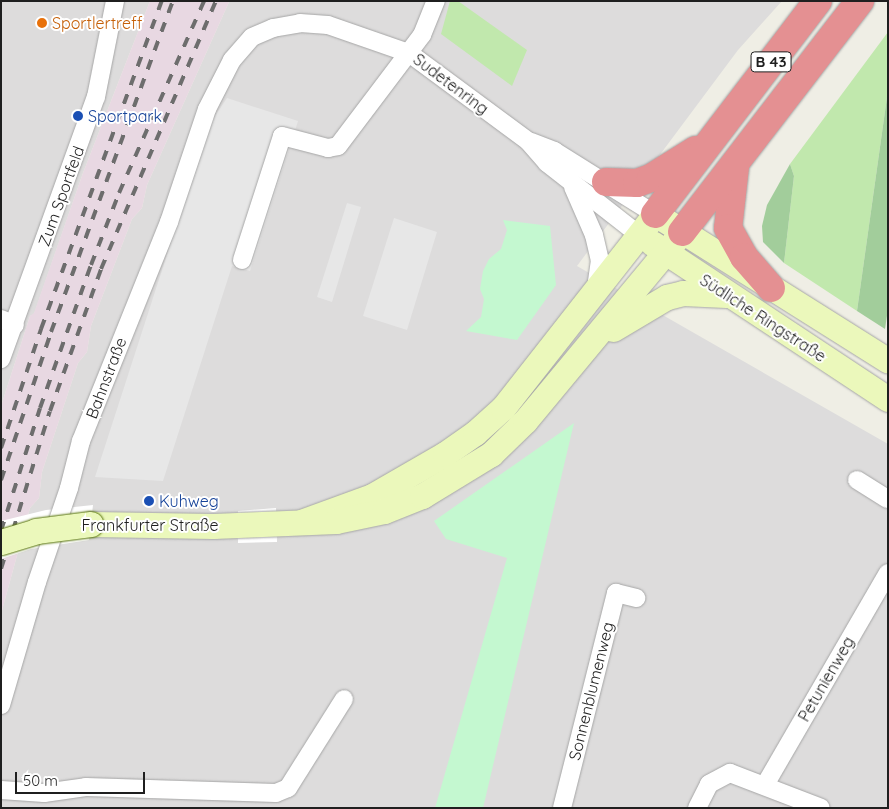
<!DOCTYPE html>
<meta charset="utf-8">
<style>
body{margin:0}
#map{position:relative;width:889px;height:809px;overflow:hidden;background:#efeee5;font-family:Quicksand,sans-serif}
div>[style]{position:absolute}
.residential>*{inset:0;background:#dddcdc}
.industrial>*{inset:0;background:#e8d8e2}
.grass>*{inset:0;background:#c1e8ad}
.forest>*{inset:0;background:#a2cd9b}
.park>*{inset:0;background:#c4f8d0}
.parking>*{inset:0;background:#e7e7e7}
.pier>*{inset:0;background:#fff}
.roads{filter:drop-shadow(0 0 1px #a6a6a6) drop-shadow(0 0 1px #a6a6a6)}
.street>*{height:18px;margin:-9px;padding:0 9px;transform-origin:9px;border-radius:9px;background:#fff}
.secondary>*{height:25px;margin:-12.5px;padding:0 12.5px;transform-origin:12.5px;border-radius:12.5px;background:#ebf8bb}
.highway>*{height:28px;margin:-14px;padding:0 14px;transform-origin:14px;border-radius:14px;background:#e49092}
.rail>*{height:4px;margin-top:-2px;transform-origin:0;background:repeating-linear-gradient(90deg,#6d6d6d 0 10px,transparent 0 20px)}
.bridges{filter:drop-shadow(0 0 1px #577408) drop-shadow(0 0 1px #577408)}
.secondary-bridge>*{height:25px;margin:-12.5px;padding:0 12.5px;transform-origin:12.5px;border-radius:12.5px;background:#ebf8bb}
.dots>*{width:14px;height:14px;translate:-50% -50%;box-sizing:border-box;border:2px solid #fff;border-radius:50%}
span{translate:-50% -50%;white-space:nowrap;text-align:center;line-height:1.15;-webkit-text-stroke:4px #fff;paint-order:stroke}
.shield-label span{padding:1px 4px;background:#fff;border:1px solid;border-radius:4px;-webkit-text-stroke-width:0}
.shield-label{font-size:15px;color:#1f1f1f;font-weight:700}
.food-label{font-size:16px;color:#c56008}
.left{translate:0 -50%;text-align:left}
.street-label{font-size:16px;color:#1f1f1f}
.transit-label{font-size:16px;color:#164399}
.frame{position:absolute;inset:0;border:2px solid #1f1f1f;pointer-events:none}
.scale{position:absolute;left:15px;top:772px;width:130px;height:22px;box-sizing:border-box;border:2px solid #1f1f1f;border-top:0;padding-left:6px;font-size:15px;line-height:18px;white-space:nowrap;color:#1f1f1f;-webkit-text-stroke:4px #fff;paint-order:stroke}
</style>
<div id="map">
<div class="residential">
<div style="clip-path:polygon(1px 1px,150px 1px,83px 173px,34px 314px,30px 316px,1px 406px)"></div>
<div style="clip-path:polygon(782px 1px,738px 50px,577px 266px,888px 444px,888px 808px,1px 808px,1px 614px,30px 508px,39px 498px,42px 472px,78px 363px,87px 352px,91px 326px,132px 219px,142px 208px,147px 185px,229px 2px)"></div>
</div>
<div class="industrial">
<div style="clip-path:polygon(150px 1px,229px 2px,147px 185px,142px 208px,132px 219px,91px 326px,87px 352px,78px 363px,42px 472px,39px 498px,30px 508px,1px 614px,1px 406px,30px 316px,34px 313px,83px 173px)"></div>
</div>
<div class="grass">
<div style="clip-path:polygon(450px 1px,458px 1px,527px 50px,512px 86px,441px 34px)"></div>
<div style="clip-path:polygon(888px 32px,888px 90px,857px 311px,784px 263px,794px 176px,790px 164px)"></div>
</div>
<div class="forest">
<div style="clip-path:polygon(888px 90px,888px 309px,885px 329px,857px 311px)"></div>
<div style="clip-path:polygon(790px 164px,794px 176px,784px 263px,763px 242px,762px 226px,767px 205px)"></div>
</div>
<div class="park">
<div style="clip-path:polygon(503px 220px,550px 226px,556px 285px,517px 340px,466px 331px,481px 317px,484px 299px,480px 289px,483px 271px,489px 259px,501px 249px,507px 230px)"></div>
<div style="clip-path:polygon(574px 423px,483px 808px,435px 808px,507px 558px,446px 539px,434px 521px)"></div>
</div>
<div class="parking">
<div style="clip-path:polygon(227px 98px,298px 121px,250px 271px,232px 266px,163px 481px,95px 477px,209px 125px)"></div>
<div style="clip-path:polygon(347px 203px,361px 207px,332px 302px,317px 297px)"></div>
<div style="clip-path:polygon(394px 218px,437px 232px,407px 330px,363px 316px)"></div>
</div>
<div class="pier">
<div style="clip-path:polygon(93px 505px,89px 540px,31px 549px,1px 559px,1px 521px,46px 510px)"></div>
<div style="clip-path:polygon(276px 508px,277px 542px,238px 543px,238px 511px)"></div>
</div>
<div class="roads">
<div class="street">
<div style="left:531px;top:142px;width:25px;rotate:21deg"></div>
<div style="left:554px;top:151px;width:119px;rotate:32deg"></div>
<div style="left:573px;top:187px;width:52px;rotate:66.4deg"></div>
<div style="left:594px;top:235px;width:26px;rotate:77deg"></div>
<div style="left:600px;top:260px;width:28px;rotate:98deg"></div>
<div style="left:242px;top:260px;width:130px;rotate:-72.1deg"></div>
<div style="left:282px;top:136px;width:48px;rotate:14.6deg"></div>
<div style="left:328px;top:148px;width:10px;rotate:-11deg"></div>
<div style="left:338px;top:146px;width:139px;rotate:-52.9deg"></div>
<div style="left:422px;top:35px;width:37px;rotate:-68deg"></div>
<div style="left:1px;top:319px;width:15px;rotate:23deg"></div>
<div style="left:1px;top:359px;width:279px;rotate:-70.1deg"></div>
<div style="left:96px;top:97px;width:98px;rotate:-78.8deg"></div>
<div style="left:857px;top:480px;width:36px;rotate:32deg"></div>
<div style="left:1px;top:705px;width:128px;rotate:-73.7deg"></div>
<div style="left:37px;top:582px;width:99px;rotate:-71.2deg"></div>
<div style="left:69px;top:488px;width:49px;rotate:-75.7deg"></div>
<div style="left:81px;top:441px;width:236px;rotate:-68.1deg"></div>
<div style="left:169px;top:222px;width:119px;rotate:-71.4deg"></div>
<div style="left:207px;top:109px;width:55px;rotate:-63deg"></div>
<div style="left:232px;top:60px;width:30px;rotate:-49deg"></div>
<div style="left:252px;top:37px;width:23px;rotate:-23deg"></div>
<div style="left:273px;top:28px;width:27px;rotate:-10deg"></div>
<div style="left:300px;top:23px;width:28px;rotate:4deg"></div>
<div style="left:328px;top:25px;width:86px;rotate:19.1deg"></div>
<div style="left:409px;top:53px;width:148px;rotate:36.5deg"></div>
<div style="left:528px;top:141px;width:29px;rotate:49deg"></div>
<div style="left:547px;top:163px;width:117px;rotate:38deg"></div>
<div style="left:765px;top:785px;width:245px;rotate:-59.9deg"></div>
<div style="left:1px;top:790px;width:43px;rotate:4deg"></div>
<div style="left:44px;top:793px;width:42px;rotate:-8.1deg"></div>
<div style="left:86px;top:787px;width:190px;rotate:1.8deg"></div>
<div style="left:276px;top:793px;width:13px;rotate:-23deg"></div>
<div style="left:288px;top:788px;width:105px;rotate:-57.8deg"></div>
<div style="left:562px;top:808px;width:222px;rotate:-75.9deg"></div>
<div style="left:616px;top:593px;width:21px;rotate:14deg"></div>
<div style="left:697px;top:808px;width:27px;rotate:-63deg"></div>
<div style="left:709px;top:784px;width:24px;rotate:-28deg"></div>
<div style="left:730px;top:773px;width:97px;rotate:21deg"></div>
</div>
<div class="secondary">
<div style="left:652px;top:243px;width:283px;rotate:33.5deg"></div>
<div style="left:613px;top:329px;width:63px;rotate:-30.7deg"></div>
<div style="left:667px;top:297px;width:16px;rotate:-14deg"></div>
<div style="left:683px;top:293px;width:43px;rotate:2.7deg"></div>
<div style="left:301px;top:522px;width:76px;rotate:-20.1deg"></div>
<div style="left:372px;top:496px;width:84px;rotate:-29.9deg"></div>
<div style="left:445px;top:454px;width:37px;rotate:-35deg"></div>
<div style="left:475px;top:433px;width:38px;rotate:-42deg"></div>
<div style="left:503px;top:408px;width:246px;rotate:-51.9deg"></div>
<div style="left:655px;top:214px;width:275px;rotate:32.2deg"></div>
<div style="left:91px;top:524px;width:122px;rotate:0.9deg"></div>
<div style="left:213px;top:526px;width:123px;rotate:-2.3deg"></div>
<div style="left:336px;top:521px;width:49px;rotate:-11.8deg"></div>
<div style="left:384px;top:511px;width:41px;rotate:-21.5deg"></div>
<div style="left:422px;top:496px;width:81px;rotate:-31.3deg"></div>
<div style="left:491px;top:454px;width:47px;rotate:-44.1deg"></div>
<div style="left:525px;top:421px;width:246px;rotate:-50.3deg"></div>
</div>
<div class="highway">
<div style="left:735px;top:167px;width:61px;rotate:96.5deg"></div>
<div style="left:728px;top:228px;width:33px;rotate:61deg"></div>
<div style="left:744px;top:257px;width:41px;rotate:48.9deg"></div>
<div style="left:606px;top:182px;width:31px;rotate:2deg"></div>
<div style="left:637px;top:183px;width:15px;rotate:-20deg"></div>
<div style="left:651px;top:178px;width:53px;rotate:-31.9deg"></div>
<div style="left:655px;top:214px;width:268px;rotate:-52.6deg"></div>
<div style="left:682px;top:232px;width:292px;rotate:-52.4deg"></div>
</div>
</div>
<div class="rail">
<div style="left:1px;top:448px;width:126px;rotate:-71.4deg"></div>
<div style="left:41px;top:329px;width:350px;rotate:-69.8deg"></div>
<div style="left:1px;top:480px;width:156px;rotate:-71.3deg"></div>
<div style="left:51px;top:332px;width:353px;rotate:-69.8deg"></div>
<div style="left:1px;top:531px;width:129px;rotate:-72.4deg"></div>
<div style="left:40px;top:408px;width:152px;rotate:-70.4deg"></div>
<div style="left:91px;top:265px;width:77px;rotate:-68.7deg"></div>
<div style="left:119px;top:193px;width:210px;rotate:-66.1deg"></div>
<div style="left:1px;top:569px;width:165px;rotate:-72.8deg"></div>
<div style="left:50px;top:411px;width:151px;rotate:-70.2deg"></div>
<div style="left:101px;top:269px;width:292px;rotate:-66.8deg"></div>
</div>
<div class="bridges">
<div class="secondary-bridge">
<div style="left:1px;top:542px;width:37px;rotate:-17deg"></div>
<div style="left:36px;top:531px;width:55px;rotate:-7.3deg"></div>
</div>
</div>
<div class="dots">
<div style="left:42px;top:23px;background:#e8710a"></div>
<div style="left:78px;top:116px;background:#1a4fb4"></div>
<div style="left:149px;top:501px;background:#1a4fb4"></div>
</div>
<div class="shield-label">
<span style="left:771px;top:62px">B 43</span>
</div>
<div class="food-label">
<span class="left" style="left:52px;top:23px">Sportlertreff</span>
</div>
<div class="street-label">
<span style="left:451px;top:84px;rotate:37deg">Sudetenring</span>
<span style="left:61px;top:196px;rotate:-70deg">Zum Sportfeld</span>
<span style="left:763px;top:318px;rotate:33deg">Südliche Ringstraße</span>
<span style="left:106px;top:378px;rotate:-69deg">Bahnstraße</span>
<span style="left:150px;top:525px">Frankfurter Straße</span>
<span style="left:826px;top:679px;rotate:-60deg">Petunienweg</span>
<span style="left:591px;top:691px;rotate:-76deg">Sonnenblumenweg</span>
</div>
<div class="transit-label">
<span class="left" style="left:88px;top:116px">Sportpark</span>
<span class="left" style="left:159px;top:501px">Kuhweg</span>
</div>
<div class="frame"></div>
<div class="scale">50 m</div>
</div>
